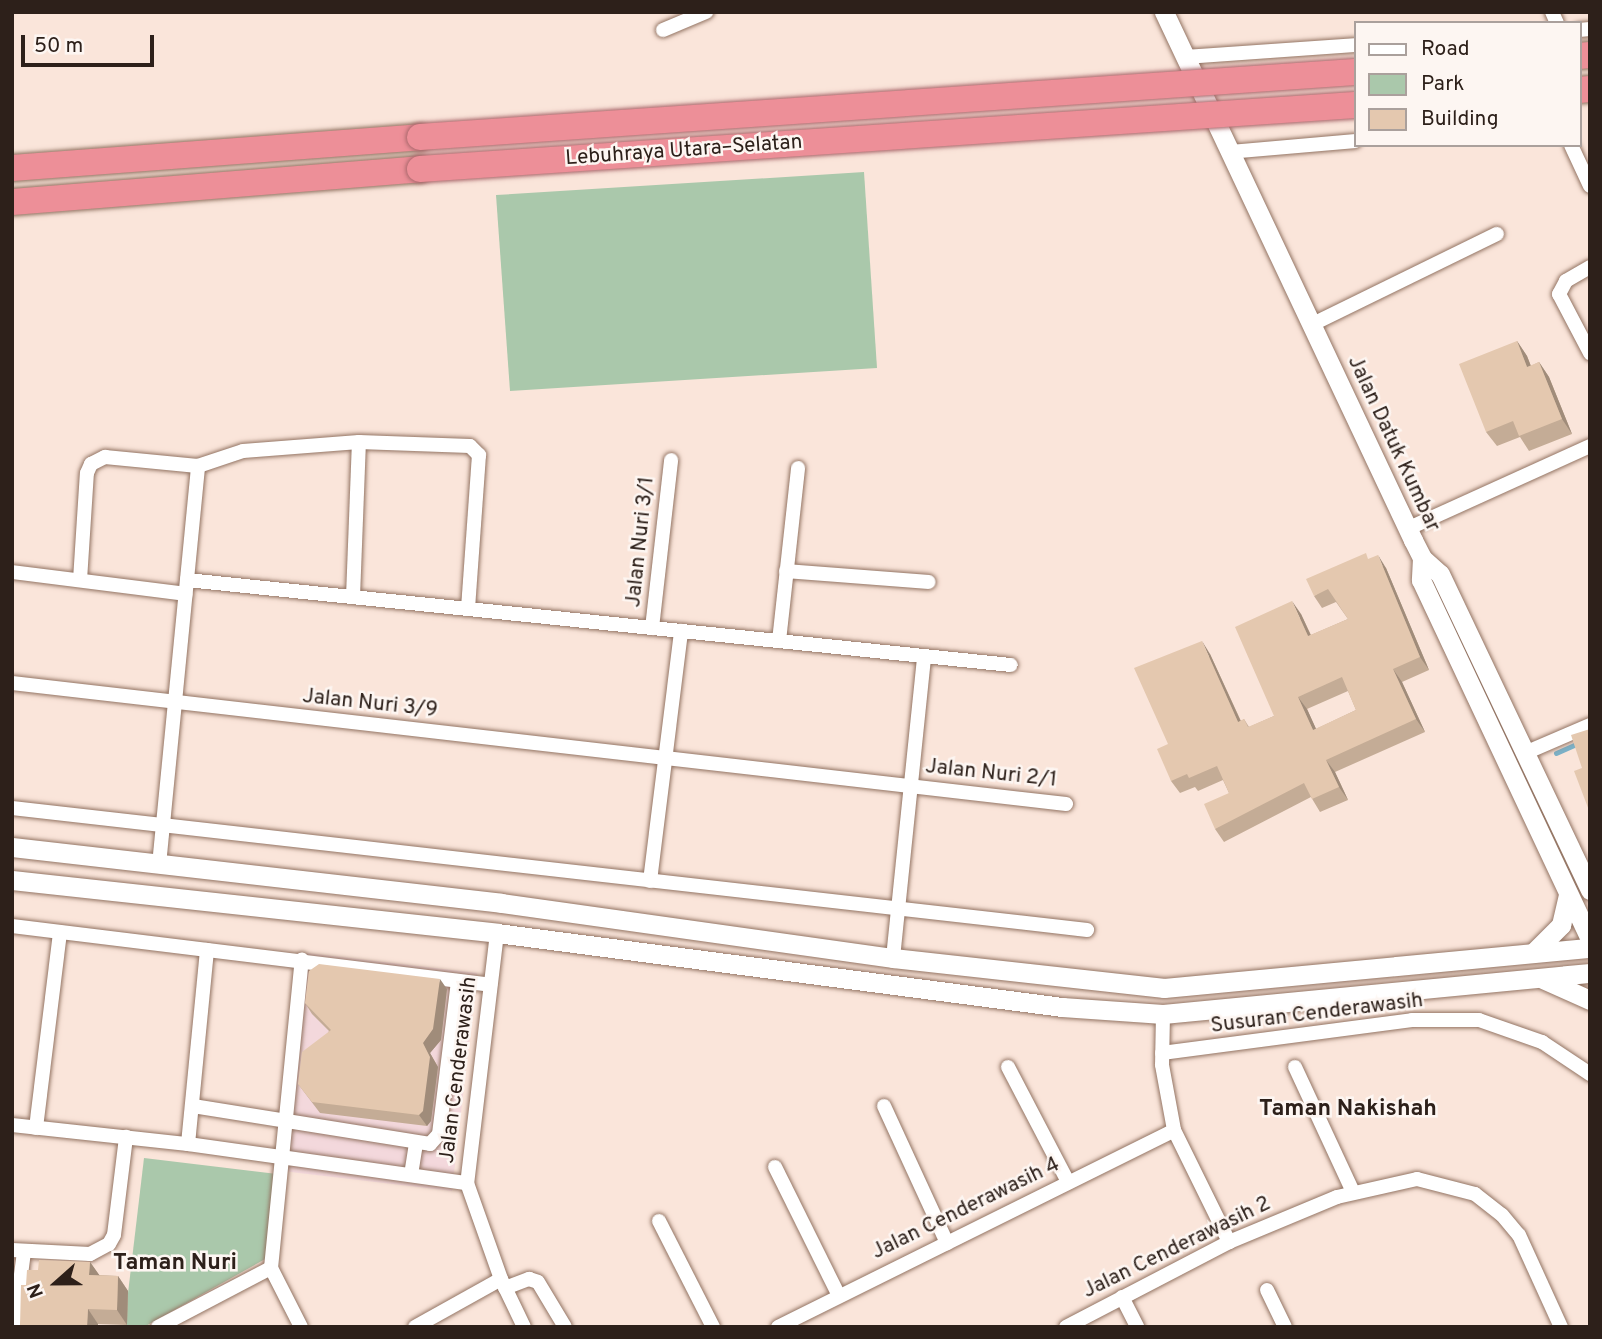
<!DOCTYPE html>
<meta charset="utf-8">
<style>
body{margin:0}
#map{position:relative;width:1602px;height:1339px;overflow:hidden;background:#fae5da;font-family:Overpass,sans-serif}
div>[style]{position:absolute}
.commercial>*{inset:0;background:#f3d8dc}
.green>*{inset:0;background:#aac8ab}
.stream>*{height:5px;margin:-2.5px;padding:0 2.5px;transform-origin:2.5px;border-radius:2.5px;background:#7bb1c7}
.roads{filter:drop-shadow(0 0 2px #937463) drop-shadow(0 0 2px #937463)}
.minor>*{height:14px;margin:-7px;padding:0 7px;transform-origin:7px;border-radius:7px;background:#fff}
.secondary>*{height:19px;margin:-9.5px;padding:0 9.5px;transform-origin:9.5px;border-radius:9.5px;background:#fff}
.motorway>*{height:26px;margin:-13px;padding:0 13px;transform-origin:13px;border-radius:13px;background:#ed8f98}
.bridges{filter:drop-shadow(0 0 2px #aa686c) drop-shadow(0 0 2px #aa686c)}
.motorway-bridge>*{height:26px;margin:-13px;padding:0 13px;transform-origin:13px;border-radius:13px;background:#ed8f98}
.wall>*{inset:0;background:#c4ac96}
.shaded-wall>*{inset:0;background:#a08c7a}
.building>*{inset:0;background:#e4c8af}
span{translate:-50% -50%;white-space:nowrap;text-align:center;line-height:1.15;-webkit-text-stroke:5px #fdf6f2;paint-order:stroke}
.street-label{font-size:21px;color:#2d201a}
.neighbourhood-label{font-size:23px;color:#2d201a;font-weight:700}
.frame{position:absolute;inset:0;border:14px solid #2d201a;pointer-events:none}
.legend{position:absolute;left:1354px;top:21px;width:228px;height:126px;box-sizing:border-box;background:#fdf6f2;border:2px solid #aaa09c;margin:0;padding:9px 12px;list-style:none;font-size:21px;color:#2d201a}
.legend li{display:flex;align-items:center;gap:14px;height:35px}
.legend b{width:35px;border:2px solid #aaa09c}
.north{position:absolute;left:21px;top:1248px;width:70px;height:70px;-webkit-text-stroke:5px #fdf6f2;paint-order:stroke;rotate:249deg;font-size:19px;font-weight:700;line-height:28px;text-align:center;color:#2d201a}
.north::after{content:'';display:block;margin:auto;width:24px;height:32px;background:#2d201a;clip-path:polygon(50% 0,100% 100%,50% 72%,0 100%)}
.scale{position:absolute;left:21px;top:35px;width:133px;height:32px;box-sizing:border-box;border:4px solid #2d201a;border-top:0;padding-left:9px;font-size:21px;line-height:24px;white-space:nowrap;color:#2d201a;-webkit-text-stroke:5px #fdf6f2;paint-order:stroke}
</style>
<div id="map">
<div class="commercial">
<div style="clip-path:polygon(307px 953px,477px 973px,452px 1191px,282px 1171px)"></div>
</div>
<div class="green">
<div style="clip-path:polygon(864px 172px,877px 368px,510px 391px,496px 195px)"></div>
<div style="clip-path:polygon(144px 1158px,277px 1174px,267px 1258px,144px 1327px,124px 1327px)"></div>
</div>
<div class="stream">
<div style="left:1556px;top:753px;width:37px;rotate:-24deg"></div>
</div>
<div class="roads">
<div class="minor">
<div style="left:1552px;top:12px;width:12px;rotate:66deg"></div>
<div style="left:663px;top:30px;width:47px;rotate:-22.7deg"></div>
<div style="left:1579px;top:30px;width:11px;rotate:-5deg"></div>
<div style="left:1185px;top:57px;width:170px;rotate:-4deg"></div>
<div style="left:1571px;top:145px;width:45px;rotate:65.1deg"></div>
<div style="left:1229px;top:152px;width:126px;rotate:-5deg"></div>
<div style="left:1590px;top:267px;width:28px;rotate:150deg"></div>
<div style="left:1566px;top:281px;width:15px;rotate:118deg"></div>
<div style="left:1559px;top:294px;width:67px;rotate:62.3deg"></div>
<div style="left:1311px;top:325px;width:207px;rotate:-26.1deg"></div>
<div style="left:1407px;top:529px;width:201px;rotate:-24.4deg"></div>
<div style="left:786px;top:571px;width:143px;rotate:4.4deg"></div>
<div style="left:12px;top:572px;width:175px;rotate:7.2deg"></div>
<div style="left:80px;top:580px;width:107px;rotate:-86.3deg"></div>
<div style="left:87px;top:473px;width:10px;rotate:-66deg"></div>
<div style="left:91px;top:464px;width:16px;rotate:-27deg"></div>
<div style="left:105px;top:457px;width:93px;rotate:5.5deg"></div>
<div style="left:198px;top:466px;width:47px;rotate:-18.4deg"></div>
<div style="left:243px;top:451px;width:116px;rotate:-4.4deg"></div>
<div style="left:359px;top:442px;width:111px;rotate:2.1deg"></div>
<div style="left:470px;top:446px;width:13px;rotate:45deg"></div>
<div style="left:479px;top:455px;width:154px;rotate:94.1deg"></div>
<div style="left:187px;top:580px;width:828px;rotate:5.89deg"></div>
<div style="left:353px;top:597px;width:155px;rotate:-87.8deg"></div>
<div style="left:652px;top:628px;width:169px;rotate:-83.5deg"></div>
<div style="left:779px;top:641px;width:174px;rotate:-83.7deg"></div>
<div style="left:12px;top:683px;width:1061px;rotate:6.55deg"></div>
<div style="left:1525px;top:753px;width:71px;rotate:-23.3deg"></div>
<div style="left:12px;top:808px;width:1082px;rotate:6.47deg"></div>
<div style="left:159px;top:865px;width:401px;rotate:-84.4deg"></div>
<div style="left:650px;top:881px;width:252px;rotate:-82.9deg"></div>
<div style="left:12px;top:926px;width:482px;rotate:7deg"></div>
<div style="left:497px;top:933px;width:252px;rotate:96.8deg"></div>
<div style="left:467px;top:1183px;width:102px;rotate:70.5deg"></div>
<div style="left:501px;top:1279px;width:53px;rotate:64.4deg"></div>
<div style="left:893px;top:958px;width:303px;rotate:-84.1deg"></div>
<div style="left:1163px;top:1014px;width:51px;rotate:91.1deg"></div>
<div style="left:1162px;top:1065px;width:66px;rotate:79.5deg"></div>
<div style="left:1174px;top:1130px;width:125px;rotate:63.8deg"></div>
<div style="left:1162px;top:1053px;width:252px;rotate:-7.5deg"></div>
<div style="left:1412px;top:1020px;width:67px"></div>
<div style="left:1479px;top:1020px;width:67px;rotate:19.2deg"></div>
<div style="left:1542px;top:1042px;width:58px;rotate:33.7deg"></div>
<div style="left:1008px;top:1067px;width:130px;rotate:62.4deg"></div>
<div style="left:1295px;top:1067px;width:138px;rotate:65.1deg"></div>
<div style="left:193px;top:1106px;width:240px;rotate:9.1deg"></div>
<div style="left:430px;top:1144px;width:13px;rotate:-48deg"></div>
<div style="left:439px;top:1134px;width:154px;rotate:-82.9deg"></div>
<div style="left:884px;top:1106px;width:151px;rotate:65.3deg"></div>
<div style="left:12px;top:1125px;width:177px;rotate:6.2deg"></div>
<div style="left:188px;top:1144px;width:282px;rotate:8deg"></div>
<div style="left:36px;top:1128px;width:197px;rotate:-83deg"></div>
<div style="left:188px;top:1144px;width:195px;rotate:-84.4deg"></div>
<div style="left:775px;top:1167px;width:144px;rotate:63.6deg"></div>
<div style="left:411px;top:1175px;width:32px;rotate:-81deg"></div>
<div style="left:659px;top:1221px;width:119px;rotate:63deg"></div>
<div style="left:12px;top:1250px;width:78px;rotate:2.9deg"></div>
<div style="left:90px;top:1254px;width:21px;rotate:-28deg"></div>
<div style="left:109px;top:1244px;width:10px;rotate:-61deg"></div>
<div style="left:114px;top:1235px;width:99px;rotate:-83deg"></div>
<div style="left:271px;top:1268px;width:310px;rotate:-84.3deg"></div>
<div style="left:271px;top:1268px;width:66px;rotate:63deg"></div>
<div style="left:505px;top:1288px;width:26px;rotate:-21deg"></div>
<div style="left:529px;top:1279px;width:9px;rotate:18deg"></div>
<div style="left:538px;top:1282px;width:52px;rotate:59deg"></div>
<div style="left:1267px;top:1290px;width:41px;rotate:64.1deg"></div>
<div style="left:1122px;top:1297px;width:34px;rotate:63deg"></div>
<div style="left:14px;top:1327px;width:76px;rotate:-82.4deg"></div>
<div style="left:158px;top:1327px;width:127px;rotate:-27.6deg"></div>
<div style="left:415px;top:1327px;width:98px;rotate:-29.2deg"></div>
<div style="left:778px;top:1327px;width:442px;rotate:-26.4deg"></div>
<div style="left:1066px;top:1327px;width:184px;rotate:-27.5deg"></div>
<div style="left:1229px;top:1242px;width:117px;rotate:-22.6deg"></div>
<div style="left:1337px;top:1197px;width:82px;rotate:-12.7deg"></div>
<div style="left:1417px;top:1179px;width:60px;rotate:14.5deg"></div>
<div style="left:1475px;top:1194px;width:34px;rotate:38deg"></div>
<div style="left:1502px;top:1215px;width:26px;rotate:50deg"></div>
<div style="left:1519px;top:1235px;width:101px;rotate:65.5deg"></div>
</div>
<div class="secondary">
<div style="left:1164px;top:12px;width:584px;rotate:64.75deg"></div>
<div style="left:1413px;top:540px;width:20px;rotate:63deg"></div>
<div style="left:1422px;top:558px;width:24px;rotate:42deg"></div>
<div style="left:1440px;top:574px;width:350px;rotate:64.6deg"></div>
<div style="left:1422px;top:558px;width:22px;rotate:93deg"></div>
<div style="left:1421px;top:580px;width:397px;rotate:64.8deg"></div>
<div style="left:12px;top:847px;width:492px;rotate:6.5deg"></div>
<div style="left:501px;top:903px;width:396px;rotate:8deg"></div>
<div style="left:893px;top:958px;width:273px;rotate:6.3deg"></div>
<div style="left:1164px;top:988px;width:428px;rotate:-5.4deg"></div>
<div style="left:12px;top:880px;width:488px;rotate:6.2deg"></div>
<div style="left:497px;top:933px;width:570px;rotate:7.46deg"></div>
<div style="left:1062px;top:1007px;width:101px;rotate:4deg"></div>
<div style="left:1163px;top:1014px;width:429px;rotate:-5.5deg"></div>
<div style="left:1533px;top:953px;width:40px;rotate:-45deg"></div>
<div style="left:1561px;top:925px;width:31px;rotate:-77deg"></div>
<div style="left:1543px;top:979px;width:51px;rotate:24.1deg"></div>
</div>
<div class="motorway">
<div style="left:1579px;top:56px;width:11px;rotate:-5deg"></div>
<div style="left:1579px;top:90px;width:11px;rotate:-5deg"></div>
<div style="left:12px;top:168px;width:409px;rotate:-4.3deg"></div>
<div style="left:12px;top:202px;width:409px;rotate:-4.6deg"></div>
</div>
</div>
<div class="bridges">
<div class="motorway-bridge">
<div style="left:420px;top:137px;width:937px;rotate:-3.98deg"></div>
<div style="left:420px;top:169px;width:937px;rotate:-3.92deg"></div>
</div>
</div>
<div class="wall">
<div style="clip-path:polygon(1517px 341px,1527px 356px,1531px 366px,1539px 362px,1549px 377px,1572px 434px,1529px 451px,1520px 437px,1497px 446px,1486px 432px)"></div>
<div style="clip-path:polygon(evenodd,1370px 559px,1386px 568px,1429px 670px,1402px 682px,1425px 732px,1335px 772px,1348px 800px,1320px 812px,1311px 797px,1224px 842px,1215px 829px,1229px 793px,1223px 780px,1198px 791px,1195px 787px,1180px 793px,1171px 781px,1168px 744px,1210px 654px,1241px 721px,1244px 719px,1249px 727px,1274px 716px,1301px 614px,1311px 635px,1348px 619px,1336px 602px,1322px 608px,1314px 596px,1370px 559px,1348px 691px,1356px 710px,1316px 729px,1307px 709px,1348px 691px)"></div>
<div style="clip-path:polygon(447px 989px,441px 1040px,430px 1053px,438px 1067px,431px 1121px,427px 1126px,320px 1113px,298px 1084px,329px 1031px,312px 1014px,305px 1003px)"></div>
<div style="clip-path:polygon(90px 1262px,99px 1275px,118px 1276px,128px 1291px,127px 1325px,98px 1324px,98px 1327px,20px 1327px,26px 1285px,38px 1270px)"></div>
</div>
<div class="shaded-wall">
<div style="clip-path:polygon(1517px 341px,1527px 356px,1537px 382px,1527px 367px)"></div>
<div style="clip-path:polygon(1539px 362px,1549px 377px,1572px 434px,1562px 419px)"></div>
<div style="clip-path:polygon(1378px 555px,1386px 568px,1429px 670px,1420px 657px)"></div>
<div style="clip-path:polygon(1292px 601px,1301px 614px,1317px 649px,1308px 636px)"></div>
<div style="clip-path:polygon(1202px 641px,1210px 654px,1247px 735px,1238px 722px)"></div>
<div style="clip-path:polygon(1393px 669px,1402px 682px,1425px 732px,1416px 719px)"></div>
<div style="clip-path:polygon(1298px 697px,1307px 709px,1322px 742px,1313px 730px)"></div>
<div style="clip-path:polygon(1326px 760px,1335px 772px,1348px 800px,1339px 787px)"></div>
<div style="clip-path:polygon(440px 979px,447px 989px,441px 1040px,430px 1053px,438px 1067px,431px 1121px,427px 1126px,419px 1115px,423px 1043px)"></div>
<div style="clip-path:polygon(90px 1262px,100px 1276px,89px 1275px)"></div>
<div style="clip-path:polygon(118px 1276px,128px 1291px,127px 1325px,117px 1310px)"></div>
<div style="clip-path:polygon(88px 1309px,98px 1324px,98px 1327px,87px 1327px)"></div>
</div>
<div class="building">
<div style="clip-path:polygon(1517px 341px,1527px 367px,1539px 362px,1562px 419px,1519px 436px,1513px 421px,1486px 432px,1459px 364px)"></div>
<div style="clip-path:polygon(evenodd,1366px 553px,1368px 559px,1378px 555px,1420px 657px,1393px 669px,1416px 719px,1326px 760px,1339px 787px,1312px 799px,1304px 783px,1215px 829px,1204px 804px,1229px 793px,1217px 766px,1189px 778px,1187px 774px,1171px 781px,1157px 749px,1168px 744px,1134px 668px,1202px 641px,1238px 722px,1244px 719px,1248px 727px,1274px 716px,1235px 627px,1292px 601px,1308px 636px,1348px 619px,1328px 589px,1314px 596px,1306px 579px,1366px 553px,1342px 677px,1356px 710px,1313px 730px,1298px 697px,1342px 677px)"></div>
<div style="clip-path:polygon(1590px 729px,1590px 813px,1574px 771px,1582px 768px,1571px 735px)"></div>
<div style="clip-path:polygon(319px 964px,440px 979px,433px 1029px,423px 1043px,430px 1057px,423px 1111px,419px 1115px,312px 1102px,298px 1084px,302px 1052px,331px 1030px,305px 1003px,309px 971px)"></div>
<div style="clip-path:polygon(39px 1260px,90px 1262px,89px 1275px,118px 1276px,117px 1310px,88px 1309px,87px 1327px,20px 1326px,21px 1285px,26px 1285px,27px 1270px,38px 1270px)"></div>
</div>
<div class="street-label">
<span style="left:684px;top:151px;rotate:-4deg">Lebuhraya Utara–Selatan</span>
<span style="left:1393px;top:444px;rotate:65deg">Jalan Datuk Kumbar</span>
<span style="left:641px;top:542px;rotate:-84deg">Jalan Nuri 3/1</span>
<span style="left:370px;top:704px;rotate:6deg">Jalan Nuri 3/9</span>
<span style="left:991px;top:774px;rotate:6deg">Jalan Nuri 2/1</span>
<span style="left:1317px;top:1014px;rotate:-7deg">Susuran Cenderawasih</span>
<span style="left:459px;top:1070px;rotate:-83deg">Jalan Cenderawasih</span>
<span style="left:966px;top:1209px;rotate:-26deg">Jalan Cenderawasih 4</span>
<span style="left:1177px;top:1248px;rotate:-26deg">Jalan Cenderawasih 2</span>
</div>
<div class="neighbourhood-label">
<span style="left:1348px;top:1110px">Taman Nakishah</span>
<span style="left:175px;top:1264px">Taman Nuri</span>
</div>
<div class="frame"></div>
<ul class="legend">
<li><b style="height:9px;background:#fff"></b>Road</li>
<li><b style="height:19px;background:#aac8ab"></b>Park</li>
<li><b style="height:19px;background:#e4c8af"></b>Building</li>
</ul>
<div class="north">N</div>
<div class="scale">50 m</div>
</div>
